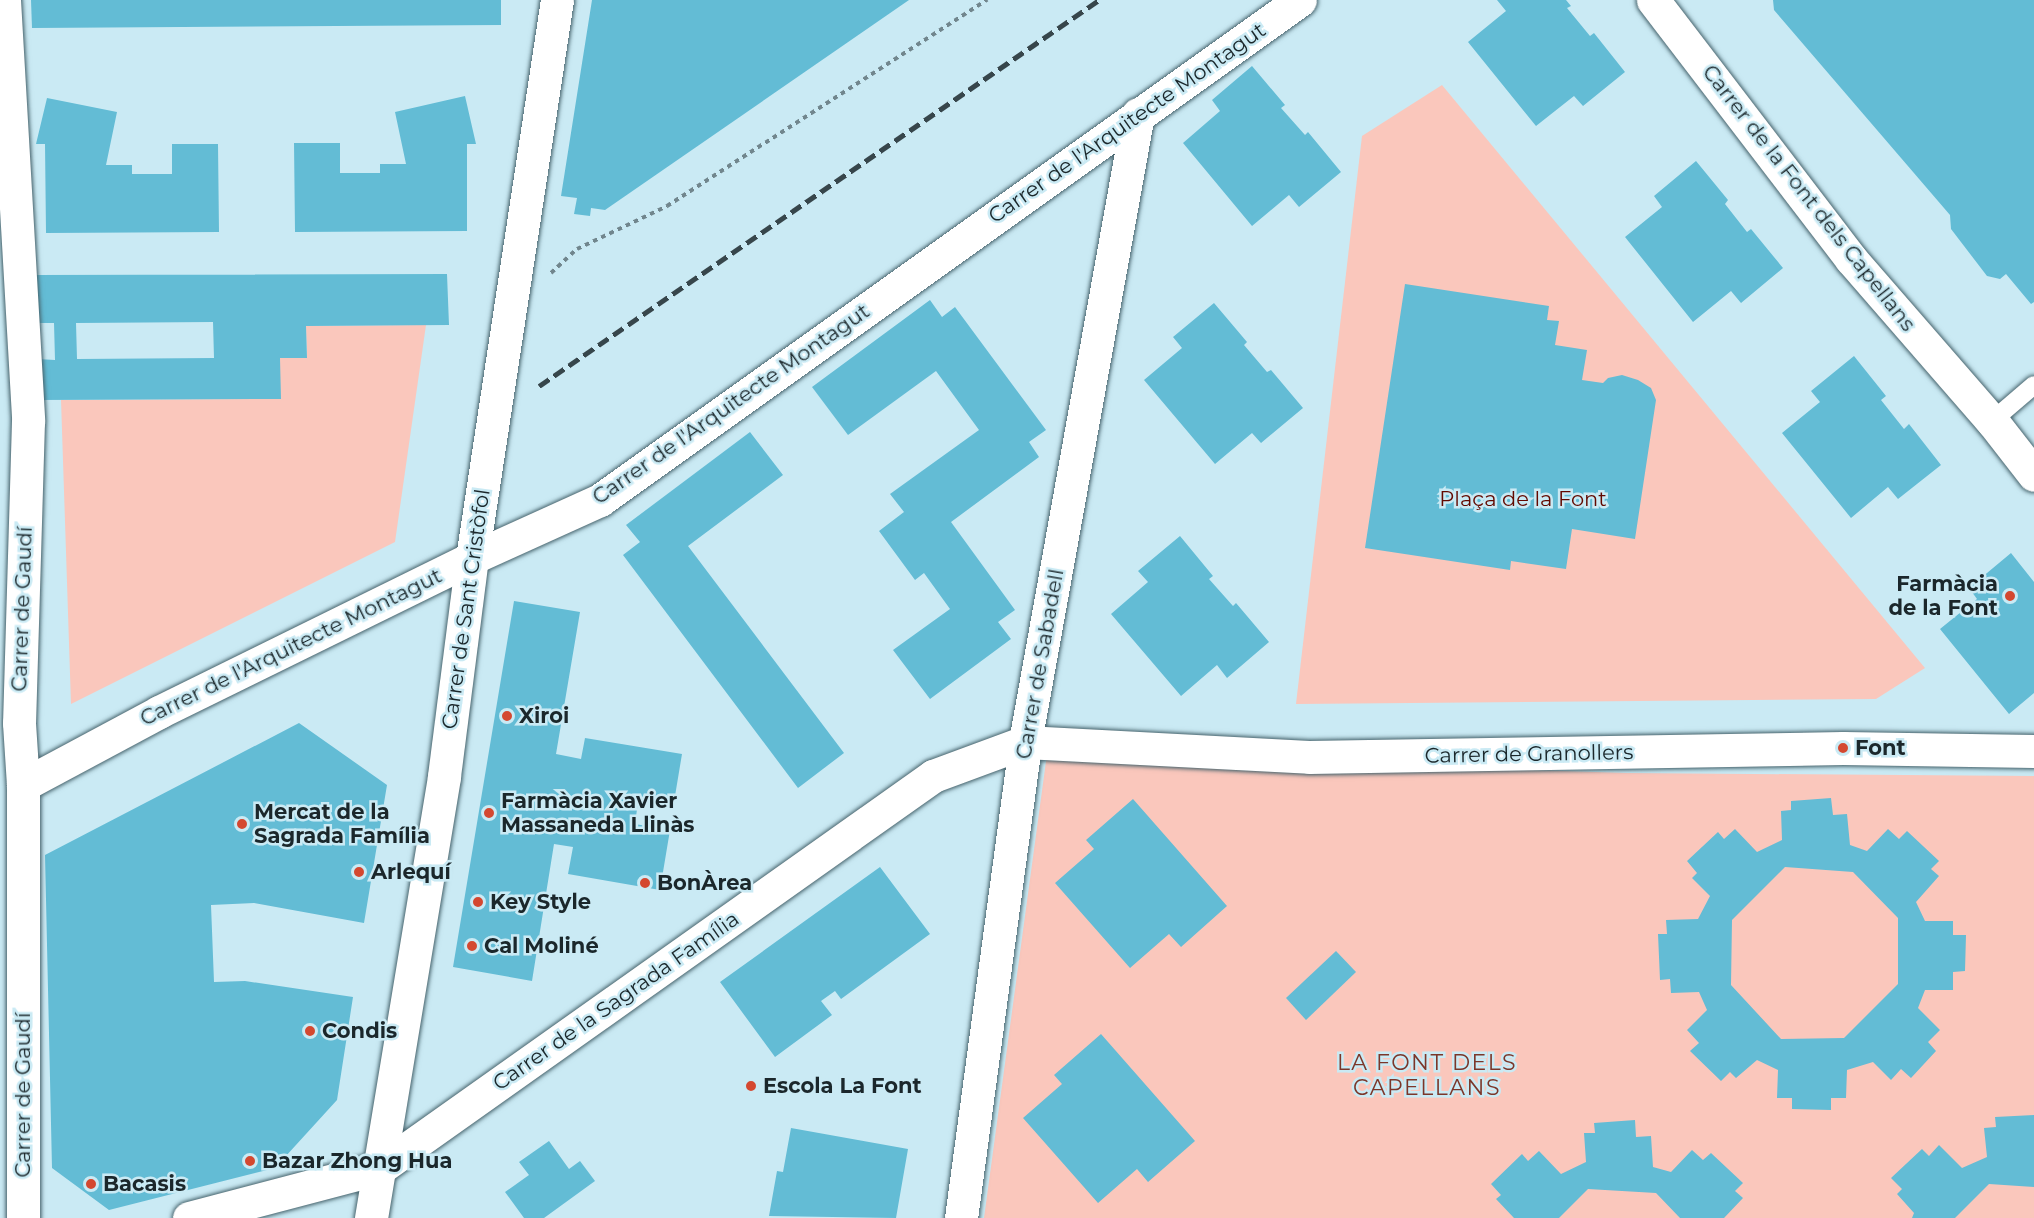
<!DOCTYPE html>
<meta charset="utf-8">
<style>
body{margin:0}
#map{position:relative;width:2034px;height:1218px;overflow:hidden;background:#caeaf4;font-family:Montserrat,sans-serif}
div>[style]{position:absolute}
.green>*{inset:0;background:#fac7bc}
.building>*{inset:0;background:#63bcd5}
.path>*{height:4px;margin-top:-2px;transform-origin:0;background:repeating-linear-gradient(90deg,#71868d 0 4.5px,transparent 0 9px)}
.roads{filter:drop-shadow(0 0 2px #46636c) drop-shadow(0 0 2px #46636c)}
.lane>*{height:18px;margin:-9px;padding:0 9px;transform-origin:9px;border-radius:9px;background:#fff}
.street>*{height:33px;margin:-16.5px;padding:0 16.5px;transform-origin:16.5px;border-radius:16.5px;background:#fff}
.secondary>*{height:33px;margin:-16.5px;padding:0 16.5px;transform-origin:16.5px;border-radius:16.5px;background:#fff}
.rail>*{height:4.5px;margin-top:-2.25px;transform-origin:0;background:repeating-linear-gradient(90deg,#37464b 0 12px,transparent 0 18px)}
.dots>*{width:16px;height:16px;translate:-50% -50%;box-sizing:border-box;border:3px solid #caeaf4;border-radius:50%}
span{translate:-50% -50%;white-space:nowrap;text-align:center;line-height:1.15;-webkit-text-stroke:5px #caeaf4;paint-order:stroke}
.street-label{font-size:21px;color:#1b272b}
.park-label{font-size:21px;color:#620900}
.poi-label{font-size:21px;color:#1b272b;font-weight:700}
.right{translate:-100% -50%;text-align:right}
.left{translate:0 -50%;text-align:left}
.neighbourhood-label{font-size:22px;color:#7c3629;letter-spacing:1.5px}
</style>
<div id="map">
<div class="green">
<div style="clip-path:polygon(1442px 85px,1925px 668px,1876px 699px,1296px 704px,1362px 136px)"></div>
<div style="clip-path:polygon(426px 325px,395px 542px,71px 704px,61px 400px,280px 399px,280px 358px,307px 357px,306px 326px)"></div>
<div style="clip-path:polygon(1047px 754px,1627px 773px,2034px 776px,2034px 1218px,984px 1218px)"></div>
</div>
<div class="building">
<div style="clip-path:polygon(31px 0,501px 0,501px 25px,32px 28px)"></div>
<div style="clip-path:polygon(592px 0,909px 0,605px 210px,591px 208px,590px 216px,574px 214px,577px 198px,561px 196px)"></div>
<div style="clip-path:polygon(1497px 0,1566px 0,1571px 6px,1567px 8px,1590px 36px,1594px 33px,1625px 72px,1583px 106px,1574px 96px,1536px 126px,1468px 42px,1506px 11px)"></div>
<div style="clip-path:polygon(1773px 0,2034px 0,2034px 302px,2031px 304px,2006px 274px,2000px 279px,1987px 276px,1951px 229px,1950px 215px,1774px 10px)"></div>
<div style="clip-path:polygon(1252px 66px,1285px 105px,1281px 108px,1305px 135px,1308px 132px,1341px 172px,1299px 207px,1289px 195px,1252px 226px,1183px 143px,1220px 111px,1212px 100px)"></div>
<div style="clip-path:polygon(465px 96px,476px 144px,467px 144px,467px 231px,295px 232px,294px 143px,340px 143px,340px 173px,380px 173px,380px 164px,406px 164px,395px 112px)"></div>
<div style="clip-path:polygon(47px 98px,117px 112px,106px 165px,132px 165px,132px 174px,172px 174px,172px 144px,218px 144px,219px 232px,46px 233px,45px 144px,36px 144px)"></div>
<div style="clip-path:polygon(1696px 161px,1728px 200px,1725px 204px,1747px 232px,1751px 229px,1783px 268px,1741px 303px,1731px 291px,1693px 322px,1625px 237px,1662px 207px,1654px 196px)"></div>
<div style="clip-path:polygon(evenodd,447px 274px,449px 325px,306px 326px,307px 358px,280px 358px,281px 399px,37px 400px,37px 359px,55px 360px,54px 323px,36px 323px,35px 275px,447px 274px,213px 322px,214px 358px,77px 359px,76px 323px,213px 322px)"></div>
<div style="clip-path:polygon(1405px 284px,1549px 306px,1547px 320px,1559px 321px,1555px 345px,1587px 350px,1582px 380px,1603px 383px,1608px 378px,1622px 375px,1638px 380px,1651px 388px,1656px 400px,1635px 539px,1572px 529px,1566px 569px,1511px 561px,1510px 570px,1365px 548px)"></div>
<div style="clip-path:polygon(930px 300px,942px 317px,955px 307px,1046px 430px,1029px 442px,1039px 457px,951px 522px,1015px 610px,998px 622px,1011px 639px,930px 699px,893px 650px,950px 609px,924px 573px,915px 580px,879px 531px,904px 512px,890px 494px,979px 430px,936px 371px,848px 435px,812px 387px)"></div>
<div style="clip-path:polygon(1214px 303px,1247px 342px,1244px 345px,1267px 372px,1271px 370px,1303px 408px,1261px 443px,1252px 433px,1215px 464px,1144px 380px,1182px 348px,1173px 337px)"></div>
<div style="clip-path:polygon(1854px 356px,1886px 396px,1881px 400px,1904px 429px,1909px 424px,1941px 465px,1898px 499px,1888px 487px,1851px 518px,1782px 433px,1820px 402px,1811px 391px)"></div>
<div style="clip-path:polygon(750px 432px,783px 475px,688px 546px,844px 753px,798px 788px,623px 555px,640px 542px,626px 525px)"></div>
<div style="clip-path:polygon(1180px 536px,1213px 576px,1209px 579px,1233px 606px,1236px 603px,1269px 642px,1227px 678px,1217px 665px,1181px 696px,1111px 614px,1148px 582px,1138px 571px)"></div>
<div style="clip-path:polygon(2011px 553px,2034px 582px,2034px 693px,2009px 714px,1940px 629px,1977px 599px,1969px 588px)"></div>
<div style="clip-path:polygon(514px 601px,580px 612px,556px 754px,581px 759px,585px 738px,682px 754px,673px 808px,638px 802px,635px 824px,670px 830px,660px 890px,568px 874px,573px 847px,554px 844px,532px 981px,453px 967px)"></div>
<div style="clip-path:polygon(299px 723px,387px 785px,364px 923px,254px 903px,211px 905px,214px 982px,245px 981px,353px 997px,337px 1100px,275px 1168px,109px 1210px,52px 1168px,45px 855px)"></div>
<div style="clip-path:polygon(evenodd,1831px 798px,1833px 815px,1847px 814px,1850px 845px,1867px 851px,1888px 829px,1899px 839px,1907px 831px,1939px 861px,1931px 869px,1939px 876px,1916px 902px,1925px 921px,1953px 921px,1953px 935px,1966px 935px,1965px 971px,1953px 972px,1953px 990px,1925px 990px,1918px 1008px,1940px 1030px,1928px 1042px,1936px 1051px,1911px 1078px,1901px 1069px,1891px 1080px,1873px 1062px,1847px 1070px,1846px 1098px,1831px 1098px,1831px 1110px,1792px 1109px,1792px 1098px,1777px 1098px,1778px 1070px,1757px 1060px,1736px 1078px,1730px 1072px,1721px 1081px,1690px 1051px,1699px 1043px,1687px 1030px,1707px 1010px,1699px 992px,1671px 993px,1670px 979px,1660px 980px,1658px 934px,1667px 934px,1666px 920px,1698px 919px,1710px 896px,1692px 878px,1697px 873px,1687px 861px,1718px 832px,1724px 839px,1735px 829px,1757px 852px,1782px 840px,1781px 811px,1791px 810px,1791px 801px,1831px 798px,1785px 867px,1853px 872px,1898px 918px,1898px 984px,1844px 1038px,1781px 1039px,1731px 985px,1732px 920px,1785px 867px)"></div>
<div style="clip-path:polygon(1133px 799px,1227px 906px,1181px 947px,1169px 934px,1130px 968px,1055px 883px,1094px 849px,1086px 840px)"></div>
<div style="clip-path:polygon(880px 867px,930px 934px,841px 999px,835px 991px,821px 1001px,832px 1015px,775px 1057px,720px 982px)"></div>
<div style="clip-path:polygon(1336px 951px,1356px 972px,1306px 1020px,1286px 998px)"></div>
<div style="clip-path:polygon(1101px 1034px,1195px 1141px,1148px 1182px,1137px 1169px,1098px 1203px,1023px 1118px,1062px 1084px,1054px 1075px)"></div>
<div style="clip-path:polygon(2034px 1115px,2034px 1187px,1989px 1184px,1955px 1218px,1912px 1218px,1914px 1213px,1897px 1194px,1902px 1189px,1891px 1178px,1922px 1149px,1929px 1156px,1939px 1145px,1962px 1168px,1987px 1157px,1984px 1128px,1996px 1127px,1995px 1117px)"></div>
<div style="clip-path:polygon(1635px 1120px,1636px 1137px,1651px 1136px,1653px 1167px,1671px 1172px,1692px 1150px,1703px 1160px,1711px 1153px,1743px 1183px,1735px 1191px,1743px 1198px,1724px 1218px,1680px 1218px,1656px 1193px,1588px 1189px,1559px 1218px,1514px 1218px,1496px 1199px,1501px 1195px,1491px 1184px,1522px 1154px,1528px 1161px,1539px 1151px,1561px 1174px,1586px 1162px,1584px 1133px,1595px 1133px,1594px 1123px)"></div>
<div style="clip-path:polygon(791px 1128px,908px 1149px,896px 1218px,769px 1216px,777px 1171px,783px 1172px)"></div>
<div style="clip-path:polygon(549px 1141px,569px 1169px,580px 1161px,595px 1181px,544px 1218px,524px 1218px,505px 1192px,529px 1175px,519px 1162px)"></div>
</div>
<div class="path">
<div style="left:551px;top:273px;width:35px;rotate:-43deg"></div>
<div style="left:577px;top:249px;width:100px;rotate:-25.5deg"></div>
<div style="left:667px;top:206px;width:381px;rotate:-32.8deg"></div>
</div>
<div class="roads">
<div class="lane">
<div style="left:1992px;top:421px;width:55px;rotate:-40.6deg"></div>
</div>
<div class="street">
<div style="left:4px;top:0;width:422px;rotate:86.7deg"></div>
<div style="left:28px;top:421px;width:302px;rotate:91.7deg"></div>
<div style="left:19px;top:723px;width:62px;rotate:86.3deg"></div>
<div style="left:23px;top:785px;width:433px;rotate:90deg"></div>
<div style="left:1653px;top:0;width:326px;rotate:52.6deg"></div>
<div style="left:1851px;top:259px;width:215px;rotate:49deg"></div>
<div style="left:1992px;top:421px;width:68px;rotate:52.1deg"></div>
<div style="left:23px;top:785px;width:154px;rotate:-28.2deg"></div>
<div style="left:159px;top:712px;width:349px;rotate:-26.2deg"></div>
<div style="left:472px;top:558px;width:141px;rotate:-24.4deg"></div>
<div style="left:600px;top:500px;width:860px;rotate:-35.54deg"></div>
<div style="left:189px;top:1218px;width:197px;rotate:-14.7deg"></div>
<div style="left:380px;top:1168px;width:678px;rotate:-35.33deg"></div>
<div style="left:933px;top:776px;width:98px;rotate:-20.3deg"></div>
<div style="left:1025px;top:742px;width:284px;rotate:3deg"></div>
<div style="left:1309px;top:757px;width:534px;rotate:-0.97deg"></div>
<div style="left:1843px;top:748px;width:191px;rotate:0.9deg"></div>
<div style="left:961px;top:1218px;width:480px;rotate:-82.3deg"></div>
<div style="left:1025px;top:742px;width:638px;rotate:-79.8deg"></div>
</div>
<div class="secondary">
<div style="left:371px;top:1218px;width:448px;rotate:-80.6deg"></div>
<div style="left:444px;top:776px;width:220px;rotate:-82.7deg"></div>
<div style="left:472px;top:558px;width:564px;rotate:-81.34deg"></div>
</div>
</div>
<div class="rail">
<div style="left:539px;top:386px;width:680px;rotate:-34.58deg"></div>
</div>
<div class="dots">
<div style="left:2010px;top:596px;background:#d44830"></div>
<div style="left:507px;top:716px;background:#d44830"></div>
<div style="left:1843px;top:748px;background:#d44830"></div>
<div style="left:489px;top:813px;background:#d44830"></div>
<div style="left:242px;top:824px;background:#d44830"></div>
<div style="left:359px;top:872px;background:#d44830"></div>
<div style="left:645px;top:883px;background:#d44830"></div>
<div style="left:478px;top:902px;background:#d44830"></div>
<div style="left:472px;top:946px;background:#d44830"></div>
<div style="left:310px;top:1031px;background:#d44830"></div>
<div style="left:751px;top:1086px;background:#d44830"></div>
<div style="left:250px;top:1161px;background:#d44830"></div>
<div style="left:91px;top:1184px;background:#d44830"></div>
</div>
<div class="street-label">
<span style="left:1127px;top:123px;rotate:-35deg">Carrer de l'Arquitecte Montagut</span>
<span style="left:1809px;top:198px;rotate:52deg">Carrer de la Font dels Capellans</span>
<span style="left:731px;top:404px;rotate:-35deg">Carrer de l'Arquitecte Montagut</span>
<span style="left:22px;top:609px;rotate:-88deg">Carrer de Gaudí</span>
<span style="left:466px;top:609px;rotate:-82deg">Carrer de Sant Cristòfol</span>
<span style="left:291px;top:647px;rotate:-26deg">Carrer de l'Arquitecte Montagut</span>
<span style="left:1040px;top:664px;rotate:-80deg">Carrer de Sabadell</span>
<span style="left:1529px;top:754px;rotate:-1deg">Carrer de Granollers</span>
<span style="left:616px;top:1001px;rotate:-35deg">Carrer de la Sagrada Família</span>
<span style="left:23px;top:1095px;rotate:-90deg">Carrer de Gaudí</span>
</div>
<div class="park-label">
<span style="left:1523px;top:499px">Plaça de la Font</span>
</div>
<div class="poi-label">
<span class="right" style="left:1998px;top:596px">Farmàcia<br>de la Font</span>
<span class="left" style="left:519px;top:716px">Xiroi</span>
<span class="left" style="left:1855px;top:748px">Font</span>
<span class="left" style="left:501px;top:813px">Farmàcia Xavier<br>Massaneda Llinàs</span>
<span class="left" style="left:254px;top:824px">Mercat de la<br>Sagrada Família</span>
<span class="left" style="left:371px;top:872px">Arlequí</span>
<span class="left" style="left:657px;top:883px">BonÀrea</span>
<span class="left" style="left:490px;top:902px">Key Style</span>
<span class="left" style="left:484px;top:946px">Cal Moliné</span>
<span class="left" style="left:322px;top:1031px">Condis</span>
<span class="left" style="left:763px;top:1086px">Escola La Font</span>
<span class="left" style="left:262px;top:1161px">Bazar Zhong Hua</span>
<span class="left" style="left:103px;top:1184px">Bacasis</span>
</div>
<div class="neighbourhood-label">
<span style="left:1427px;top:1075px">LA FONT DELS<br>CAPELLANS</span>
</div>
</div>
